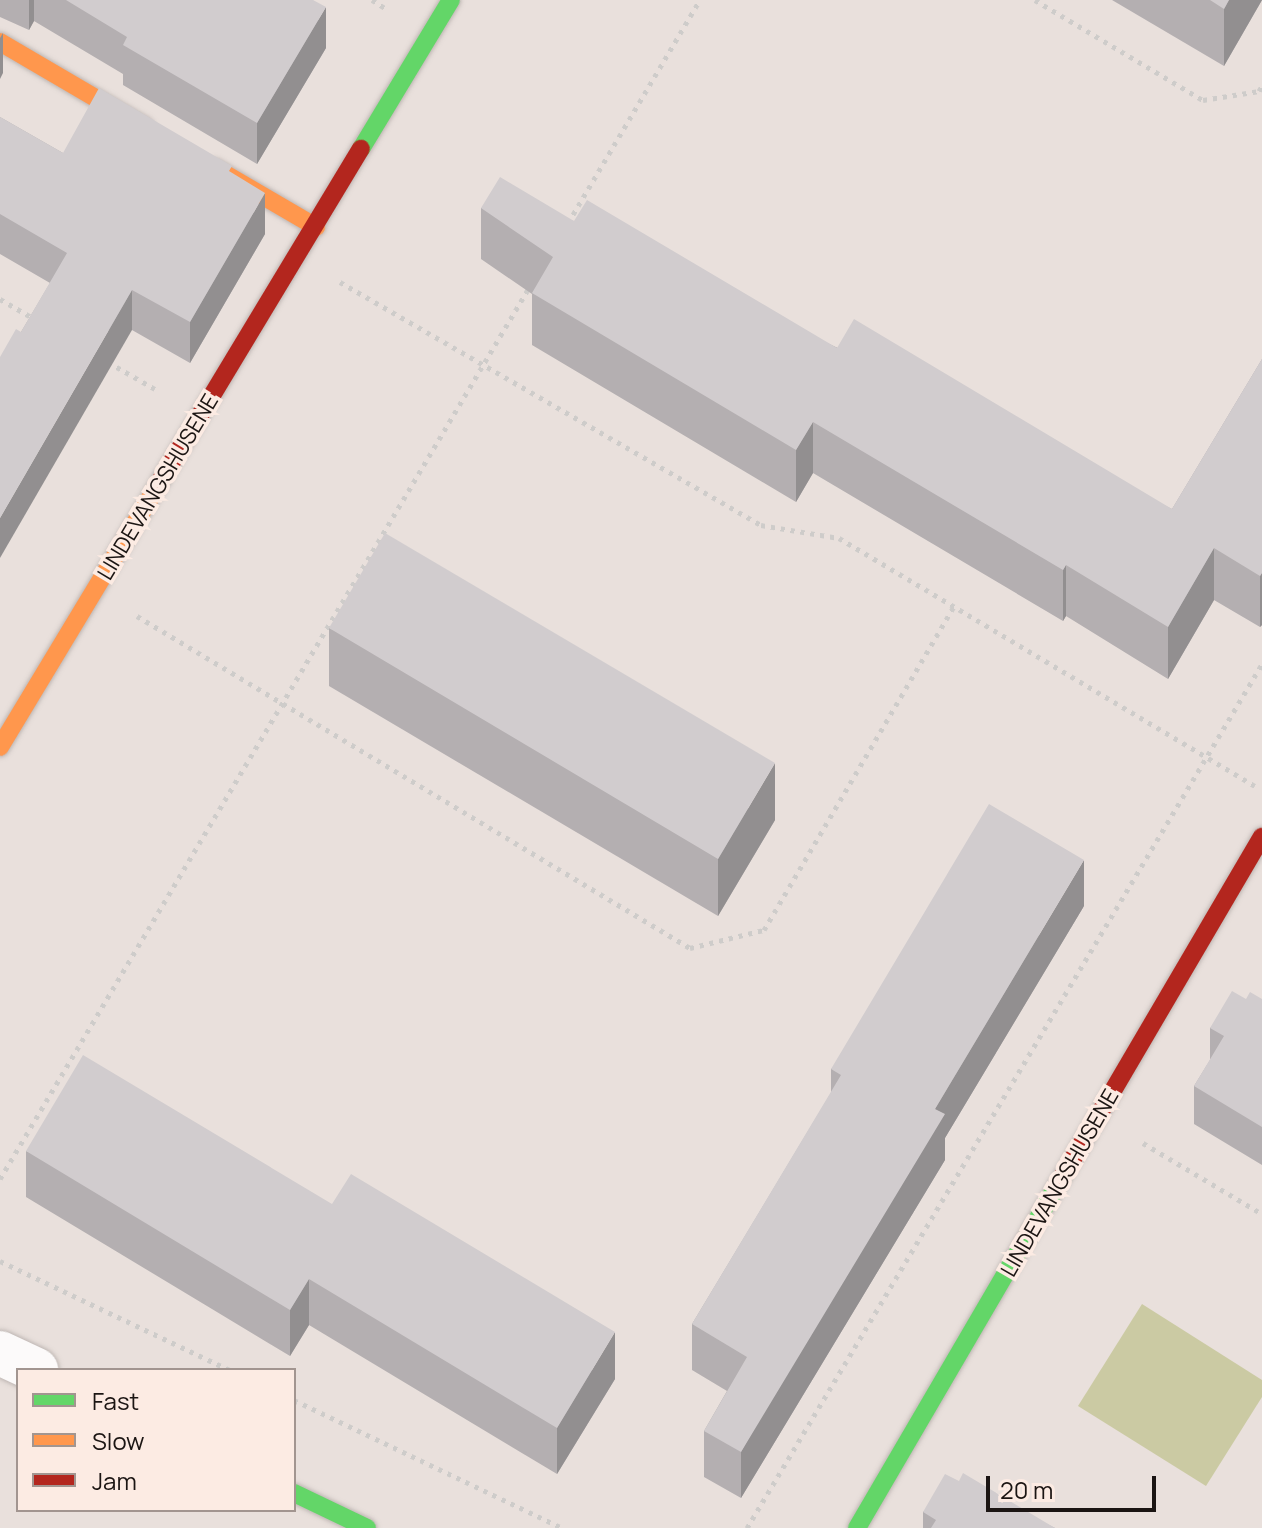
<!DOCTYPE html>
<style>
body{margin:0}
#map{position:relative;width:1262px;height:1528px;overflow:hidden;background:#e9e0dc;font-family:Manrope,sans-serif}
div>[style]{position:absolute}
.green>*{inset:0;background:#cbcaa3}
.path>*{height:5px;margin-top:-2.5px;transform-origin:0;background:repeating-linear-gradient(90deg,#ceccca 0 4px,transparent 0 10px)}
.roads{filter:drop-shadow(0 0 2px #beb6b3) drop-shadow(0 0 2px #beb6b3)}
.street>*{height:44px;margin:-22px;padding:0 22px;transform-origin:22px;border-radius:22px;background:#fcfafa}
.fast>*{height:18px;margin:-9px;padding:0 9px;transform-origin:9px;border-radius:9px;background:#63d668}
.slow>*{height:18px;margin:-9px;padding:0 9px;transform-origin:9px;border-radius:9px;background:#ff974d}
.jam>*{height:18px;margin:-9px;padding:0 9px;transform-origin:9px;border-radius:9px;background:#b3261e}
.wall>*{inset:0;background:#b4afb1}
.shaded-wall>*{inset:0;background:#928f90}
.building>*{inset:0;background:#d1ccce}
span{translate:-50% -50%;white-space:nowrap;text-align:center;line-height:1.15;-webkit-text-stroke:7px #fcebe3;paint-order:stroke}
.street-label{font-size:22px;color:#1b1513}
.legend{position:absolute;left:16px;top:1368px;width:280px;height:144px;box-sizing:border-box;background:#fcebe3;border:2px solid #a29590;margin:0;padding:10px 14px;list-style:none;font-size:24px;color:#1b1513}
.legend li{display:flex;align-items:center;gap:16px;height:40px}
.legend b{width:40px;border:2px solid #a29590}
.scale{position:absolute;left:986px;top:1476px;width:170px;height:36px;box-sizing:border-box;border:4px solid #1b1513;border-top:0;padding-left:10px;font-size:24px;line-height:28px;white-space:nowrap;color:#1b1513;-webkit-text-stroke:6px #fcebe3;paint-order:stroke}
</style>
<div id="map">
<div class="green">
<div style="clip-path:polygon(1142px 1304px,1262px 1380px,1262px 1397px,1206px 1486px,1078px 1406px)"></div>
</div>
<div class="path">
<div style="left:372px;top:0;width:15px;rotate:32deg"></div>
<div style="left:1035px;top:0;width:196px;rotate:30.8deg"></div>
<div style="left:1203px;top:100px;width:57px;rotate:-9.1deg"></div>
<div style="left:1259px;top:91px;width:6px;rotate:-59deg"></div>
<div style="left:568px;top:223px;width:259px;rotate:-59.4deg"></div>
<div style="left:340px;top:282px;width:486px;rotate:30deg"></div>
<div style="left:761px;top:525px;width:79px;rotate:9.5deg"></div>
<div style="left:839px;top:538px;width:484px;rotate:30.8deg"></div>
<div style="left:0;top:299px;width:39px;rotate:30deg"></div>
<div style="left:108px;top:362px;width:54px;rotate:29.9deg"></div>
<div style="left:137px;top:616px;width:645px;rotate:30.98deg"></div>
<div style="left:690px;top:948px;width:76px;rotate:-13.7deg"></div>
<div style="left:764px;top:930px;width:376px;rotate:-59.6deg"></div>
<div style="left:1143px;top:1143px;width:139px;rotate:30.8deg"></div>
<div style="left:0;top:1179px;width:1038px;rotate:-59.31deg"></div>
<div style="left:0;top:1261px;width:255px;rotate:25.4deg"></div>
<div style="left:294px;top:1400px;width:297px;rotate:25.5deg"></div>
<div style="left:747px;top:1528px;width:1006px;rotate:-59.2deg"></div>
</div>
<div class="roads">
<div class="street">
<div style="left:0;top:1353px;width:40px;rotate:25deg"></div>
</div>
<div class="fast">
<div style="left:361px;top:149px;width:174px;rotate:-58.9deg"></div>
<div style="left:294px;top:1493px;width:81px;rotate:25.6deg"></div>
<div style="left:857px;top:1528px;width:396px;rotate:-59.7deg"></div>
</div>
<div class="slow">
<div style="left:0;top:42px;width:168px;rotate:30.4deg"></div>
<div style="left:215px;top:168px;width:117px;rotate:30.3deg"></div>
<div style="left:0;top:747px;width:312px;rotate:-58.9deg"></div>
</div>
<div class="jam">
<div style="left:161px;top:480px;width:387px;rotate:-58.9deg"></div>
<div style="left:1057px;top:1186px;width:405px;rotate:-59.6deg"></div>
</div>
</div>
<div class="wall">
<div style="clip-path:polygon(0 0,313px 0,326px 48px,257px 164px,123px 85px,123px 74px,34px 21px,29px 30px,0 17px)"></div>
<div style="clip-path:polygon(1112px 0,1262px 0,1224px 66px)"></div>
<div style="clip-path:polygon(0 117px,63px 153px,232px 173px,265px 234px,190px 363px,132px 330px,21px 332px,50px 283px,0 254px)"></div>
<div style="clip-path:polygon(481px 208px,574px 221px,1172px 509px,1262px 359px,1262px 625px,1260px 627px,1214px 600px,1168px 679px,1066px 616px,1063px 621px,813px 473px,796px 502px,532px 345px,532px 294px,481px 259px)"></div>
<div style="clip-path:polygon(329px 628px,775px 820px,718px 916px,329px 686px)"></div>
<div style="clip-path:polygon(1084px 906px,945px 1138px,945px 1160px,741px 1498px,704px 1477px,704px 1431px,727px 1391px,692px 1370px,692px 1324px,831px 1093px,831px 1069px)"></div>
<div style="clip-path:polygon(1246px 999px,1262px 999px,1262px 1165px,1194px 1124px,1194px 1086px,1210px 1060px,1210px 1028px)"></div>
<div style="clip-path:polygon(26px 1151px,615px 1379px,557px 1474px,309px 1325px,290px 1356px,26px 1197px)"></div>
<div style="clip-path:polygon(959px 1481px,1055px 1528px,923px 1528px,923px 1512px)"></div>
</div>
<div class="shaded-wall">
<div style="clip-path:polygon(29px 0,34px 0,34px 21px,29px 30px)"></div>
<div style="clip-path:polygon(1229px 0,1262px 0,1224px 66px,1224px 9px)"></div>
<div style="clip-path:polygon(326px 7px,326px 48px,257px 164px,257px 123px)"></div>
<div style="clip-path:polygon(3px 33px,3px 73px,0 79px,0 38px)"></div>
<div style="clip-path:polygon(265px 193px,265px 234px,190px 363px,190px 322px)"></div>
<div style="clip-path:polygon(132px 290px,132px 330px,0 558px,0 518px)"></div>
<div style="clip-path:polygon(813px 422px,813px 473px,796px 502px,796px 450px)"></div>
<div style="clip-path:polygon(1214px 548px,1214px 600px,1168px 679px,1168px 627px)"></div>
<div style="clip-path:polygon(1066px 565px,1066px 616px,1063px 621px,1063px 570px)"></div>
<div style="clip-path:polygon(1262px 573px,1262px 625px,1260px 627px,1260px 576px)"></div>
<div style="clip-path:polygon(775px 763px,775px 820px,718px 916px,718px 859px)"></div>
<div style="clip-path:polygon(1084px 860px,1084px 906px,945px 1138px,945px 1160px,741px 1498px,741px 1452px,935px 1109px)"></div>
<div style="clip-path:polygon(309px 1279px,309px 1325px,290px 1356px,290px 1310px)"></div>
<div style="clip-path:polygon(615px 1332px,615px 1379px,557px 1474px,557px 1428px)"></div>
</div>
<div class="building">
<div style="clip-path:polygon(66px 0,313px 0,326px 7px,257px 123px,123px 45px,127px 37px)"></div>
<div style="clip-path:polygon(1210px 0,1229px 0,1224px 9px)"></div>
<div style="clip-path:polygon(99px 88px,232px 166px,229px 171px,265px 193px,190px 322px,132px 290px,0 518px,0 357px,16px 329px,21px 332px,67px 253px,0 214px,0 117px,63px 153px)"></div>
<div style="clip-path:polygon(500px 177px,574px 221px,587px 200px,837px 348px,854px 319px,1172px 509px,1262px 359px,1262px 573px,1260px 576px,1214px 548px,1168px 627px,1066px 565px,1063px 570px,813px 422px,796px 450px,532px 293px,553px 257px,481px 208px)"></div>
<div style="clip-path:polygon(385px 533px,775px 763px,718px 859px,329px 628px)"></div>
<div style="clip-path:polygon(989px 804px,1084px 860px,935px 1109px,945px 1114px,741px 1452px,704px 1431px,747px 1357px,692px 1324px,841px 1075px,831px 1069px)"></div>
<div style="clip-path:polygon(1232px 991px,1246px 999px,1250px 992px,1262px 999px,1262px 1127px,1194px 1086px,1224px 1036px,1210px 1028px)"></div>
<div style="clip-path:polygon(83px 1055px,332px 1204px,351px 1174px,615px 1332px,557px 1428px,309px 1279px,290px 1310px,26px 1151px)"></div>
<div style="clip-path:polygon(963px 1473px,1055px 1528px,931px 1528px,936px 1520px,923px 1512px,945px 1474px,959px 1481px)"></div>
</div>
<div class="street-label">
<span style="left:158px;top:487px;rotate:-59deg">LINDEVANGSHUSENE</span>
<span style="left:1060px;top:1183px;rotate:-60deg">LINDEVANGSHUSENE</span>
</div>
<ul class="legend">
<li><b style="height:10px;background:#63d668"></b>Fast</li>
<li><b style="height:10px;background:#ff974d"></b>Slow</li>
<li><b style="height:10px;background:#b3261e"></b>Jam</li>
</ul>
<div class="scale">20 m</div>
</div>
